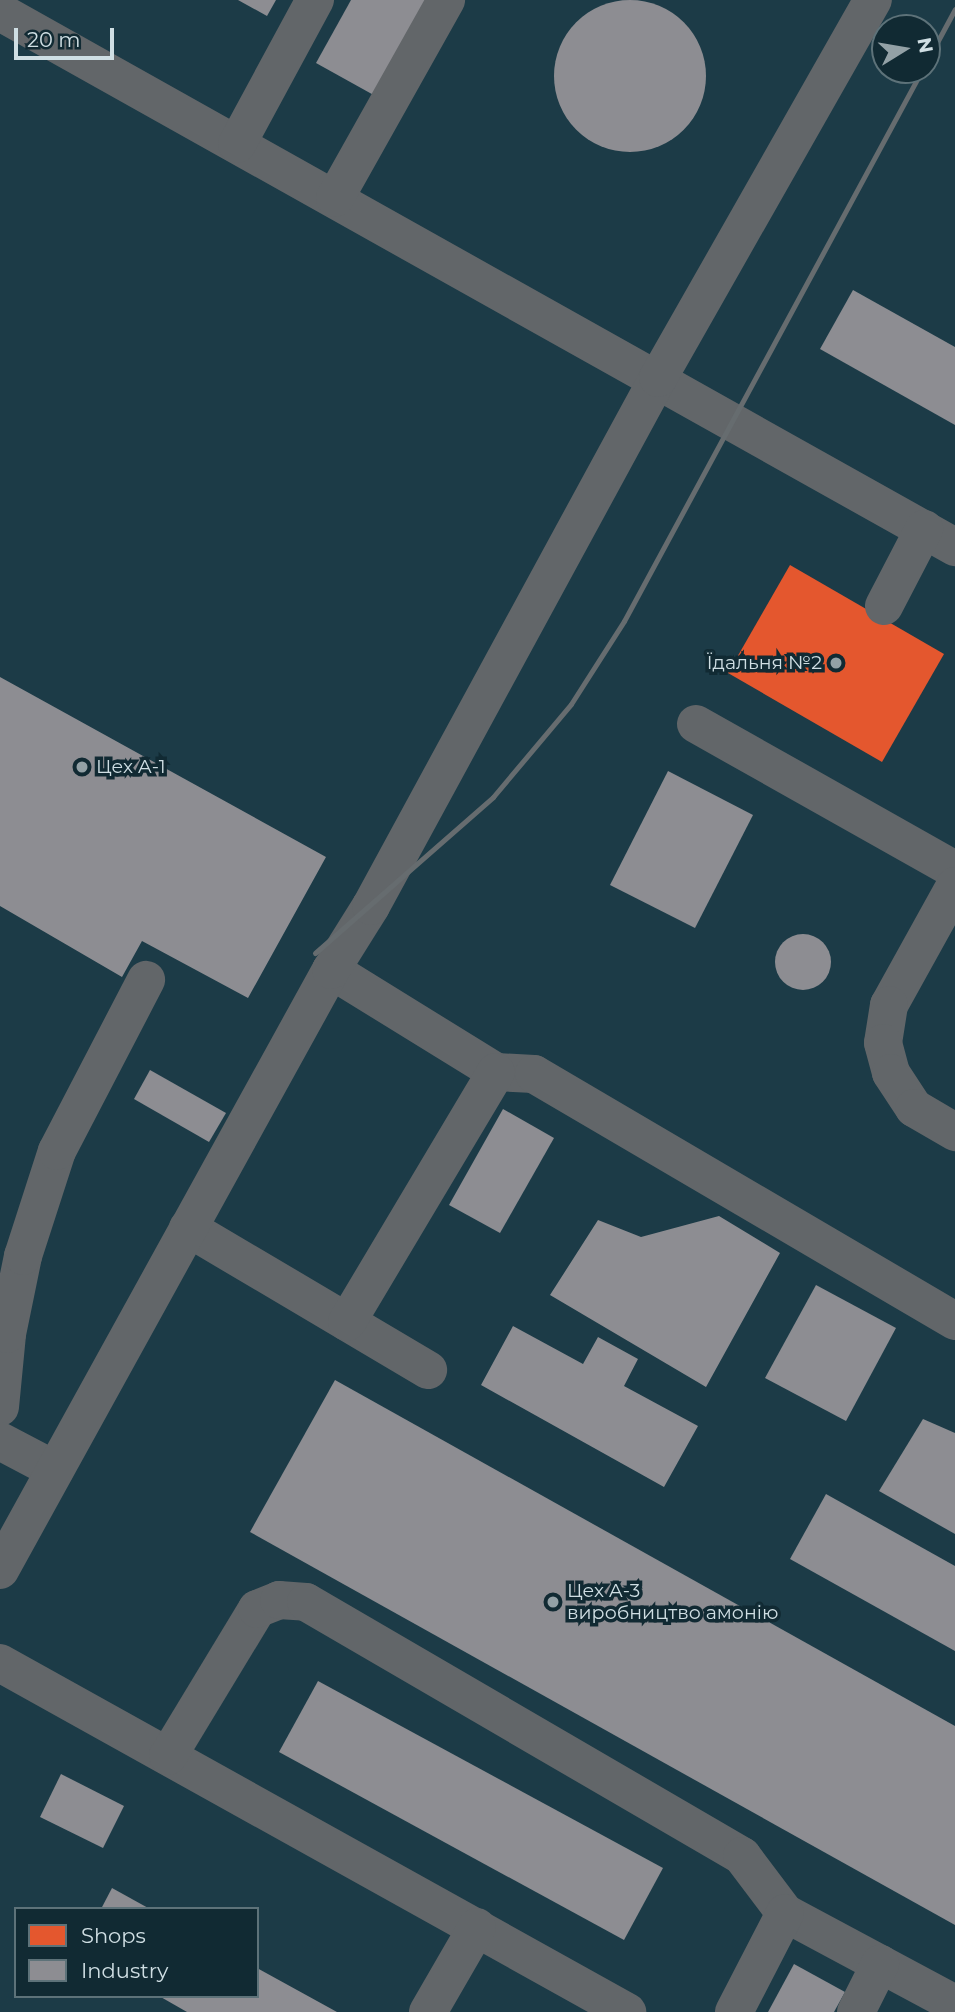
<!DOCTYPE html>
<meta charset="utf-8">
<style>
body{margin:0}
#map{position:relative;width:955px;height:2012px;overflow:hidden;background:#233035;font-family:Montserrat,sans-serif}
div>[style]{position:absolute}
.built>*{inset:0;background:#1c3b47}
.shops>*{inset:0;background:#e4572e}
.industry>*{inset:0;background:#8d8d92}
.round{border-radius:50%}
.minor>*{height:38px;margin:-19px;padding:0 19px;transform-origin:19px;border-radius:19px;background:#626669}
.rail>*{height:5px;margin:-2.5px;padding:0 2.5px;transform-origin:2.5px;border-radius:2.5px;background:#666c6f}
.dots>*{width:19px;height:19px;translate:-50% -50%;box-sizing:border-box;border:4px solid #112a33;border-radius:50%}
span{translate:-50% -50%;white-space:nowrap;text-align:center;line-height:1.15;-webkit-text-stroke:7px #112a33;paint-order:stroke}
.poi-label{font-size:19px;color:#cfdee3}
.right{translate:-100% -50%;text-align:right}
.left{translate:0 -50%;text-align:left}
.legend{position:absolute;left:14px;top:1907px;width:245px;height:91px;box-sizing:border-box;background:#112a33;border:2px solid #5d7279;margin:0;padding:9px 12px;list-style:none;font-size:21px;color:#cfdee3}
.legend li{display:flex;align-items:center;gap:14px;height:35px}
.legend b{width:35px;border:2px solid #5d7279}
.north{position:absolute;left:871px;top:14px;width:70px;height:70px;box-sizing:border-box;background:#112a33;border:2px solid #5d7279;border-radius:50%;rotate:79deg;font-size:19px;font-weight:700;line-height:28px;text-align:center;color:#cfdee3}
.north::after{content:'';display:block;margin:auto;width:24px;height:32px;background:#93a1a6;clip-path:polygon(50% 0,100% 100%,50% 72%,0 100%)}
.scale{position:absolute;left:14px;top:28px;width:100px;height:32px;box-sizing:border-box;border:4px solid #cfdee3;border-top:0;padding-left:9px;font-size:21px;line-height:24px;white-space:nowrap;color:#cfdee3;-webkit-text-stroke:5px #112a33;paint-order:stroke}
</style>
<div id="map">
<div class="built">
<div style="clip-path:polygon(evenodd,0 0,955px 0,955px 2012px,0 2012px,0 0,885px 28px,927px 28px,927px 70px,885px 70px,885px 28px,0 0,16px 1909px,257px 1909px,257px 1996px,16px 1996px,16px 1909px)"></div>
</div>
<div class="shops">
<div style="clip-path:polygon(790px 565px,944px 654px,882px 762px,728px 673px)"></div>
</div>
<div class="industry">
<div style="clip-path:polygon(238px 0,276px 0,267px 16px)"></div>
<div style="clip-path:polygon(351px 0,433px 0,379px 98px,316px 63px)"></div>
<div class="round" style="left:554px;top:0;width:152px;height:152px"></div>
<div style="clip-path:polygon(853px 290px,955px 347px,955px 425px,820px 349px)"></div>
<div style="clip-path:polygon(0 677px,326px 857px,248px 998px,142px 941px,122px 977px,0 906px)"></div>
<div style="clip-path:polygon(668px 771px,753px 815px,695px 928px,610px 885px)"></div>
<div class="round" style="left:775px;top:934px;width:56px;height:56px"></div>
<div style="clip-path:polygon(150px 1070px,226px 1113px,209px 1142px,134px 1099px)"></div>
<div style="clip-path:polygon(503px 1109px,554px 1138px,500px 1233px,449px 1205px)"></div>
<div style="clip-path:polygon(719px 1216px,780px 1253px,706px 1387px,550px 1295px,598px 1220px,641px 1237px)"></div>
<div style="clip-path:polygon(816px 1285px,896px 1328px,846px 1421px,765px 1378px)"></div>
<div style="clip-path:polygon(513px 1326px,583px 1364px,598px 1337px,638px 1359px,624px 1386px,698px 1426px,664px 1487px,481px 1385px)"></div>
<div style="clip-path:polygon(335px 1380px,955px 1726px,955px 1925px,250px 1532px)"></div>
<div style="clip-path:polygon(923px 1419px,955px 1433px,955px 1534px,879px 1491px)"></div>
<div style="clip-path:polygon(826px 1494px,955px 1566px,955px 1651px,790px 1559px)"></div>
<div style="clip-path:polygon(318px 1681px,663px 1868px,624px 1940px,279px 1752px)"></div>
<div style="clip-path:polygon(61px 1774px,124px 1806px,103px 1848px,40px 1817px)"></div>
<div style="clip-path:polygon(112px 1888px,150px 1909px,101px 1909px)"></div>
<div style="clip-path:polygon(794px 1964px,845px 1992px,834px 2012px,768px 2012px)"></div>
<div style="clip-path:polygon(257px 1968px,337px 2012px,187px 2012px,159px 1996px,257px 1996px)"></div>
</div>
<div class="minor">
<div style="left:0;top:12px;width:1095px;rotate:29.26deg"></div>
<div style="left:237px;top:144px;width:164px;rotate:-61.6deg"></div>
<div style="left:335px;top:198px;width:227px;rotate:-60.7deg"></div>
<div style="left:884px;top:606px;width:87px;rotate:-62.5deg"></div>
<div style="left:696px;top:724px;width:297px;rotate:29.4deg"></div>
<div style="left:955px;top:886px;width:136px;rotate:119deg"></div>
<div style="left:889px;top:1005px;width:38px;rotate:99deg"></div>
<div style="left:883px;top:1043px;width:31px;rotate:75deg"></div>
<div style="left:891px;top:1073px;width:42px;rotate:56.7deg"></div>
<div style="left:914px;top:1108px;width:48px;rotate:30.3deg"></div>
<div style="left:331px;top:970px;width:194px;rotate:31.7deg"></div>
<div style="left:496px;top:1072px;width:38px;rotate:3deg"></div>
<div style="left:534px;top:1074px;width:488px;rotate:30.4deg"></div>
<div style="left:188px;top:1228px;width:279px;rotate:30.6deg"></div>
<div style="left:347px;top:1322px;width:291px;rotate:-59.2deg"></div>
<div style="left:0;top:1407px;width:73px;rotate:-84.5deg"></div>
<div style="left:7px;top:1334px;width:80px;rotate:-78.4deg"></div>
<div style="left:23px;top:1256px;width:110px;rotate:-72.1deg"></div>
<div style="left:57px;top:1151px;width:193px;rotate:-62.5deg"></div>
<div style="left:0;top:1441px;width:62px;rotate:27.8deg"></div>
<div style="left:0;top:1570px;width:685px;rotate:-61.12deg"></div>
<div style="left:331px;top:970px;width:75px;rotate:-58deg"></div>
<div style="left:371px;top:906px;width:601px;rotate:-61.47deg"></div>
<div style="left:658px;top:378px;width:435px;rotate:-60.4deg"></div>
<div style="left:0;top:1663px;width:718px;rotate:29.1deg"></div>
<div style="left:168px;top:1756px;width:172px;rotate:-58.8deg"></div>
<div style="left:257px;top:1609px;width:24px;rotate:-22deg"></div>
<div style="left:279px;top:1600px;width:27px;rotate:4deg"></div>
<div style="left:306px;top:1602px;width:505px;rotate:30.22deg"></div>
<div style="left:742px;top:1856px;width:71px;rotate:53deg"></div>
<div style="left:785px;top:1913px;width:193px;rotate:28.2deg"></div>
<div style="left:428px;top:2012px;width:98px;rotate:-60deg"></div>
<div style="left:734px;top:2012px;width:111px;rotate:-62.7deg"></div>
<div style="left:856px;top:2012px;width:54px;rotate:-63.4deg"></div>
</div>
<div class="rail">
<div style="left:927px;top:61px;width:59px;rotate:-61.7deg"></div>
<div style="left:315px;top:953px;width:237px;rotate:-41.2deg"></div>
<div style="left:493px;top:797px;width:121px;rotate:-50deg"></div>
<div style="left:571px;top:704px;width:98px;rotate:-57.4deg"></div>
<div style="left:624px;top:621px;width:626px;rotate:-61.59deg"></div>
</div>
<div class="dots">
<div style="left:836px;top:663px;background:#93a1a6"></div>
<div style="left:82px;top:767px;background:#93a1a6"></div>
<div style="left:553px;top:1602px;background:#93a1a6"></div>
</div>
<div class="poi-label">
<span class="right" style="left:822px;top:663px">Їдальня №2</span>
<span class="left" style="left:96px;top:767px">Цех А-1</span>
<span class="left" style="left:567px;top:1602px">Цех А-3<br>виробництво амонію</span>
</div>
<ul class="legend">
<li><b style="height:19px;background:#e4572e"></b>Shops</li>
<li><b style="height:19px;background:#8d8d92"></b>Industry</li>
</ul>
<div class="north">N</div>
<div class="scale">20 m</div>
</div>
